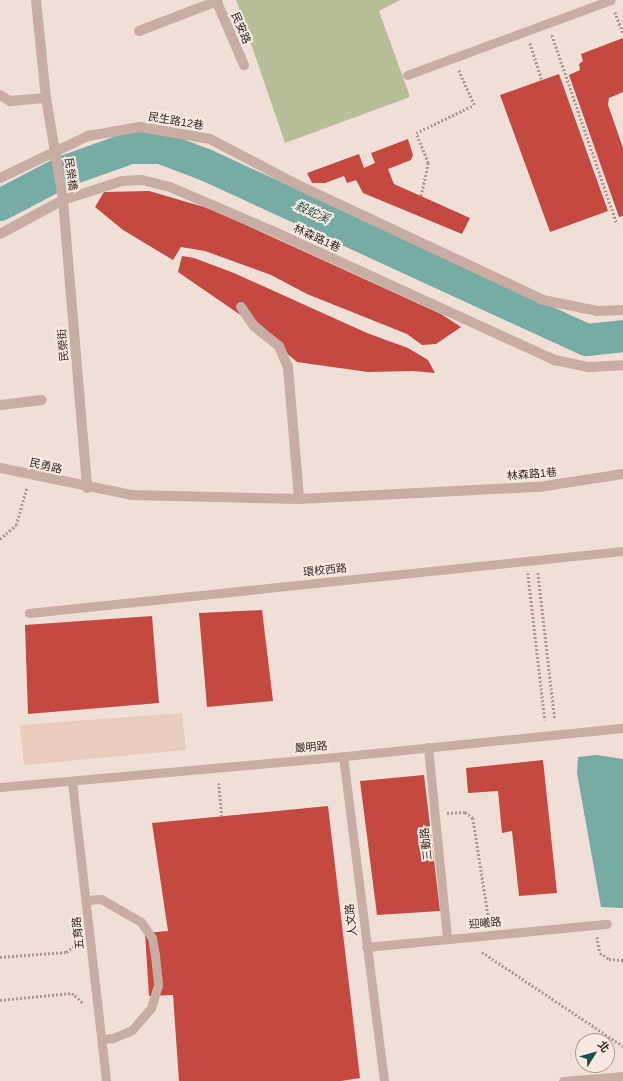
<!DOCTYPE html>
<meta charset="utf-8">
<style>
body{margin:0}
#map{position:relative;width:623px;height:1081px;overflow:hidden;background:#f0dfd7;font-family:Helvetica,"Noto Sans TC",sans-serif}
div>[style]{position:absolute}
.green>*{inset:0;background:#b8be97}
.plaza>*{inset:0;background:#e8cdbe}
.water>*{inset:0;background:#76aca4}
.river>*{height:32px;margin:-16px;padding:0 16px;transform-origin:16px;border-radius:16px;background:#76aca4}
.building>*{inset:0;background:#c34941}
.path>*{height:2.5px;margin-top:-1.25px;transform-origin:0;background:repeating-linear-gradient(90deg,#b3978e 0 2px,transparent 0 4px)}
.service>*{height:9px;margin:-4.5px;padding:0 4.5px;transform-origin:4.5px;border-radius:4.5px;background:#c7ada3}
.minor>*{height:10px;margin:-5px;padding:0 5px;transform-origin:5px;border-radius:5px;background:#c7ada3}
span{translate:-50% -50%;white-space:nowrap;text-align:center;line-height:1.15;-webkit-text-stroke:4px #f8eae2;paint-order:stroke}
.street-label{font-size:11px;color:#322725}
.water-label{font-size:12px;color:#1c524c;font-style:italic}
.north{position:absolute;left:575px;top:1033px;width:40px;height:40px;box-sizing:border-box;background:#f8eae2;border:1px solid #a99c96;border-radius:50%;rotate:53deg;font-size:11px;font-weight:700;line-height:16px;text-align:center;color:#322725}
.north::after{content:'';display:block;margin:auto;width:14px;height:18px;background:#1c524c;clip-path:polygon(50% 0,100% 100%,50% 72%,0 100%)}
</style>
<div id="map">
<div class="green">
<div style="clip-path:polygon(236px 0,400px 0,379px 11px,410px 97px,285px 143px)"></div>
</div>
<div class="plaza">
<div style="clip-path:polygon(182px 713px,186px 750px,24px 765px,20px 725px)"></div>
</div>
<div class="water">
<div style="clip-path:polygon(596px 755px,623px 759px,623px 908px,601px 907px,577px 773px,578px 757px)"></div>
</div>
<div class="river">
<div style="left:0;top:205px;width:71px;rotate:-27.6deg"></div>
<div style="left:63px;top:172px;width:71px;rotate:-19.7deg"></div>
<div style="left:130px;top:148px;width:31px"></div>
<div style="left:161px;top:148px;width:48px;rotate:20.7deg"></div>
<div style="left:206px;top:165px;width:419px;rotate:24.7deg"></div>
<div style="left:587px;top:340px;width:36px;rotate:-6deg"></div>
</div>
<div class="building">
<div style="clip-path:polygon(623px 38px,623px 92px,609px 98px,608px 105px,623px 148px,623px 216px,619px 217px,569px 75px,580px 70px,579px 64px,583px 61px,581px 54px)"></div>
<div style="clip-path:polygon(559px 74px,608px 211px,550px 232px,500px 95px)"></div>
<div style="clip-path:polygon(408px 139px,413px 155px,411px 160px,388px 169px,394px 184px,470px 218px,462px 234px,363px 193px,356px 180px,347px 183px,344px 176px,325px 183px,312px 183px,307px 173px,359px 154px,364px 168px,375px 163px,371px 153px)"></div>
<div style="clip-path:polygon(149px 191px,211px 209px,441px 314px,461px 327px,436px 344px,422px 345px,407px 334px,307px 294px,271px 275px,205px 251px,181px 247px,173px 260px,123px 230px,95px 207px,104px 192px)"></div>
<div style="clip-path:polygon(182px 256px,194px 258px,234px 273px,367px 333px,408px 348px,428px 360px,435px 373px,413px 371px,368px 372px,297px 362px,242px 316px,178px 272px)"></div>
<div style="clip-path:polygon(262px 610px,273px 701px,207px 707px,199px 613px)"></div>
<div style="clip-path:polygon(152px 616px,159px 703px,28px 714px,25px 625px)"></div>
<div style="clip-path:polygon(543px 760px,557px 893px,519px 896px,512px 831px,502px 833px,498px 791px,468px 793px,466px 768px)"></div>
<div style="clip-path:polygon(424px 775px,440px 911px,377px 915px,360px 781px)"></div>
<div style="clip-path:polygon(328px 806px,360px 1078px,341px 1081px,179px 1081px,173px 995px,149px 996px,145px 933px,168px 931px,152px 823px)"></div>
</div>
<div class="path">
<div style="left:615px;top:12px;width:22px;rotate:69deg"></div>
<div style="left:552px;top:35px;width:200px;rotate:71deg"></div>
<div style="left:530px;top:43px;width:39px;rotate:72deg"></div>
<div style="left:421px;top:196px;width:34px;rotate:-78deg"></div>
<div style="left:428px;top:163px;width:32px;rotate:-112deg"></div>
<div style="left:416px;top:133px;width:64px;rotate:-25.8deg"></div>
<div style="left:474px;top:105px;width:39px;rotate:-114deg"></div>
<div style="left:0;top:539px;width:21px;rotate:-41deg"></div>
<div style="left:16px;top:525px;width:40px;rotate:-74deg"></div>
<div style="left:528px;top:573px;width:148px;rotate:83.4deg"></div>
<div style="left:538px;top:573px;width:147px;rotate:83.4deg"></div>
<div style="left:219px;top:783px;width:33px;rotate:85deg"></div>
<div style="left:447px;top:813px;width:18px;rotate:-3deg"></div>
<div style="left:465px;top:812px;width:10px;rotate:37deg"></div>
<div style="left:473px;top:818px;width:103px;rotate:81.1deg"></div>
<div style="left:597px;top:937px;width:16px;rotate:79deg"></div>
<div style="left:600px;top:953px;width:11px;rotate:34deg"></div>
<div style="left:609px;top:959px;width:14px;rotate:4deg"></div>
<div style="left:482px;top:952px;width:169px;rotate:33.7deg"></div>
<div style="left:0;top:957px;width:66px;rotate:-4.3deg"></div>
<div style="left:66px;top:952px;width:14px;rotate:-36deg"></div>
<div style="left:0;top:1000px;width:72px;rotate:-5.6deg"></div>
<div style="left:72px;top:993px;width:15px;rotate:42deg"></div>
</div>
<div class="service">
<div style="left:407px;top:75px;width:217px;rotate:-20.2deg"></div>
<div style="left:29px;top:613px;width:597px;rotate:-5.96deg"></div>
<div style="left:428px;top:747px;width:193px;rotate:84.3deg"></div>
<div style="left:343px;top:756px;width:328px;rotate:82.8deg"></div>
<div style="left:72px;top:782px;width:301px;rotate:83.5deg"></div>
<div style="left:0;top:787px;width:317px;rotate:-5.1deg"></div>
<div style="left:316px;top:759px;width:309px;rotate:-5.8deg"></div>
<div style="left:86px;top:900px;width:15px;rotate:-4deg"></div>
<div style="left:101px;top:899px;width:46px;rotate:29.9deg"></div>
<div style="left:141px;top:922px;width:19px;rotate:55deg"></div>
<div style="left:152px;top:938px;width:17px;rotate:80deg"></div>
<div style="left:155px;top:955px;width:30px;rotate:84deg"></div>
<div style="left:158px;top:985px;width:24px;rotate:107deg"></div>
<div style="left:151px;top:1008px;width:29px;rotate:131deg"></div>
<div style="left:132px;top:1030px;width:21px;rotate:157deg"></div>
<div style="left:113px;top:1038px;width:11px;rotate:175deg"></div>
<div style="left:366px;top:947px;width:242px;rotate:-5.5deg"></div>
<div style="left:563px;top:1081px;width:60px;rotate:-4.8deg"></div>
</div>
<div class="minor">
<div style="left:36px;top:0;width:99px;rotate:84.2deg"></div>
<div style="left:46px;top:98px;width:103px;rotate:80.5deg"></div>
<div style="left:63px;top:200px;width:289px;rotate:85.2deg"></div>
<div style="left:216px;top:0;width:71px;rotate:66.7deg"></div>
<div style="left:139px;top:31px;width:84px;rotate:-21deg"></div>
<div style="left:0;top:95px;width:12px;rotate:31deg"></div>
<div style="left:10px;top:101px;width:36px;rotate:-5deg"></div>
<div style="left:0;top:178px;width:98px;rotate:-25.5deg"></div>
<div style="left:88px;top:136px;width:53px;rotate:-9.8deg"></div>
<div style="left:140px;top:127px;width:71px;rotate:9.7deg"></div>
<div style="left:210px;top:139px;width:99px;rotate:27.6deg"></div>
<div style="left:298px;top:185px;width:271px;rotate:25.1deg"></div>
<div style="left:543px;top:300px;width:55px;rotate:11.5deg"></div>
<div style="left:597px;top:311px;width:26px;rotate:-2deg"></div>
<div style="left:0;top:234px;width:72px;rotate:-28.4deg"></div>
<div style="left:63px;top:200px;width:62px;rotate:-17.9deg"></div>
<div style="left:122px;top:181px;width:20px;rotate:-3deg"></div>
<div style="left:142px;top:180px;width:29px;rotate:14deg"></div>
<div style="left:170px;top:187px;width:116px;rotate:23.3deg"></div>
<div style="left:277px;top:233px;width:306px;rotate:24.6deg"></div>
<div style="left:555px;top:360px;width:35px;rotate:12deg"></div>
<div style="left:589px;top:367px;width:34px;rotate:-3deg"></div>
<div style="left:241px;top:307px;width:23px;rotate:56deg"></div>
<div style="left:254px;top:326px;width:32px;rotate:39deg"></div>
<div style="left:279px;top:346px;width:23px;rotate:67deg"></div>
<div style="left:288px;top:367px;width:132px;rotate:85.2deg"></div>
<div style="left:0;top:405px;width:42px;rotate:-6.8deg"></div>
<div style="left:0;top:468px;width:134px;rotate:11.6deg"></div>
<div style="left:131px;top:495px;width:168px;rotate:1.4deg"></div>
<div style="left:299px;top:499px;width:240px;rotate:-2.9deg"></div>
<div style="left:539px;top:487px;width:85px;rotate:-8.8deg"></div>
</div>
<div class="street-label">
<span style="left:241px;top:28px;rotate:67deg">民安路</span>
<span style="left:176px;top:121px;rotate:10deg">民生路12巷</span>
<span style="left:71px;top:174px;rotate:82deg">民榮橋</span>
<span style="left:317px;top:238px;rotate:25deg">林森路1巷</span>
<span style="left:63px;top:345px;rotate:-95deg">民榮街</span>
<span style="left:46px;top:466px;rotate:13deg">民勇路</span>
<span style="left:532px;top:474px;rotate:-5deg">林森路1巷</span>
<span style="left:325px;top:570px;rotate:-6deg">環校西路</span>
<span style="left:311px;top:747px;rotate:-5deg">嚴明路</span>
<span style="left:426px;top:844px;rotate:-96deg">三動路</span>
<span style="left:351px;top:920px;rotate:-96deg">人文路</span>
<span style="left:485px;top:923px;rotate:-5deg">迎曦路</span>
<span style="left:78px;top:933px;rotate:-96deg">五育路</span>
</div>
<div class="water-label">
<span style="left:312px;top:213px;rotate:25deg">殺蛇溪</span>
</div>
<div class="north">北</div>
</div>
